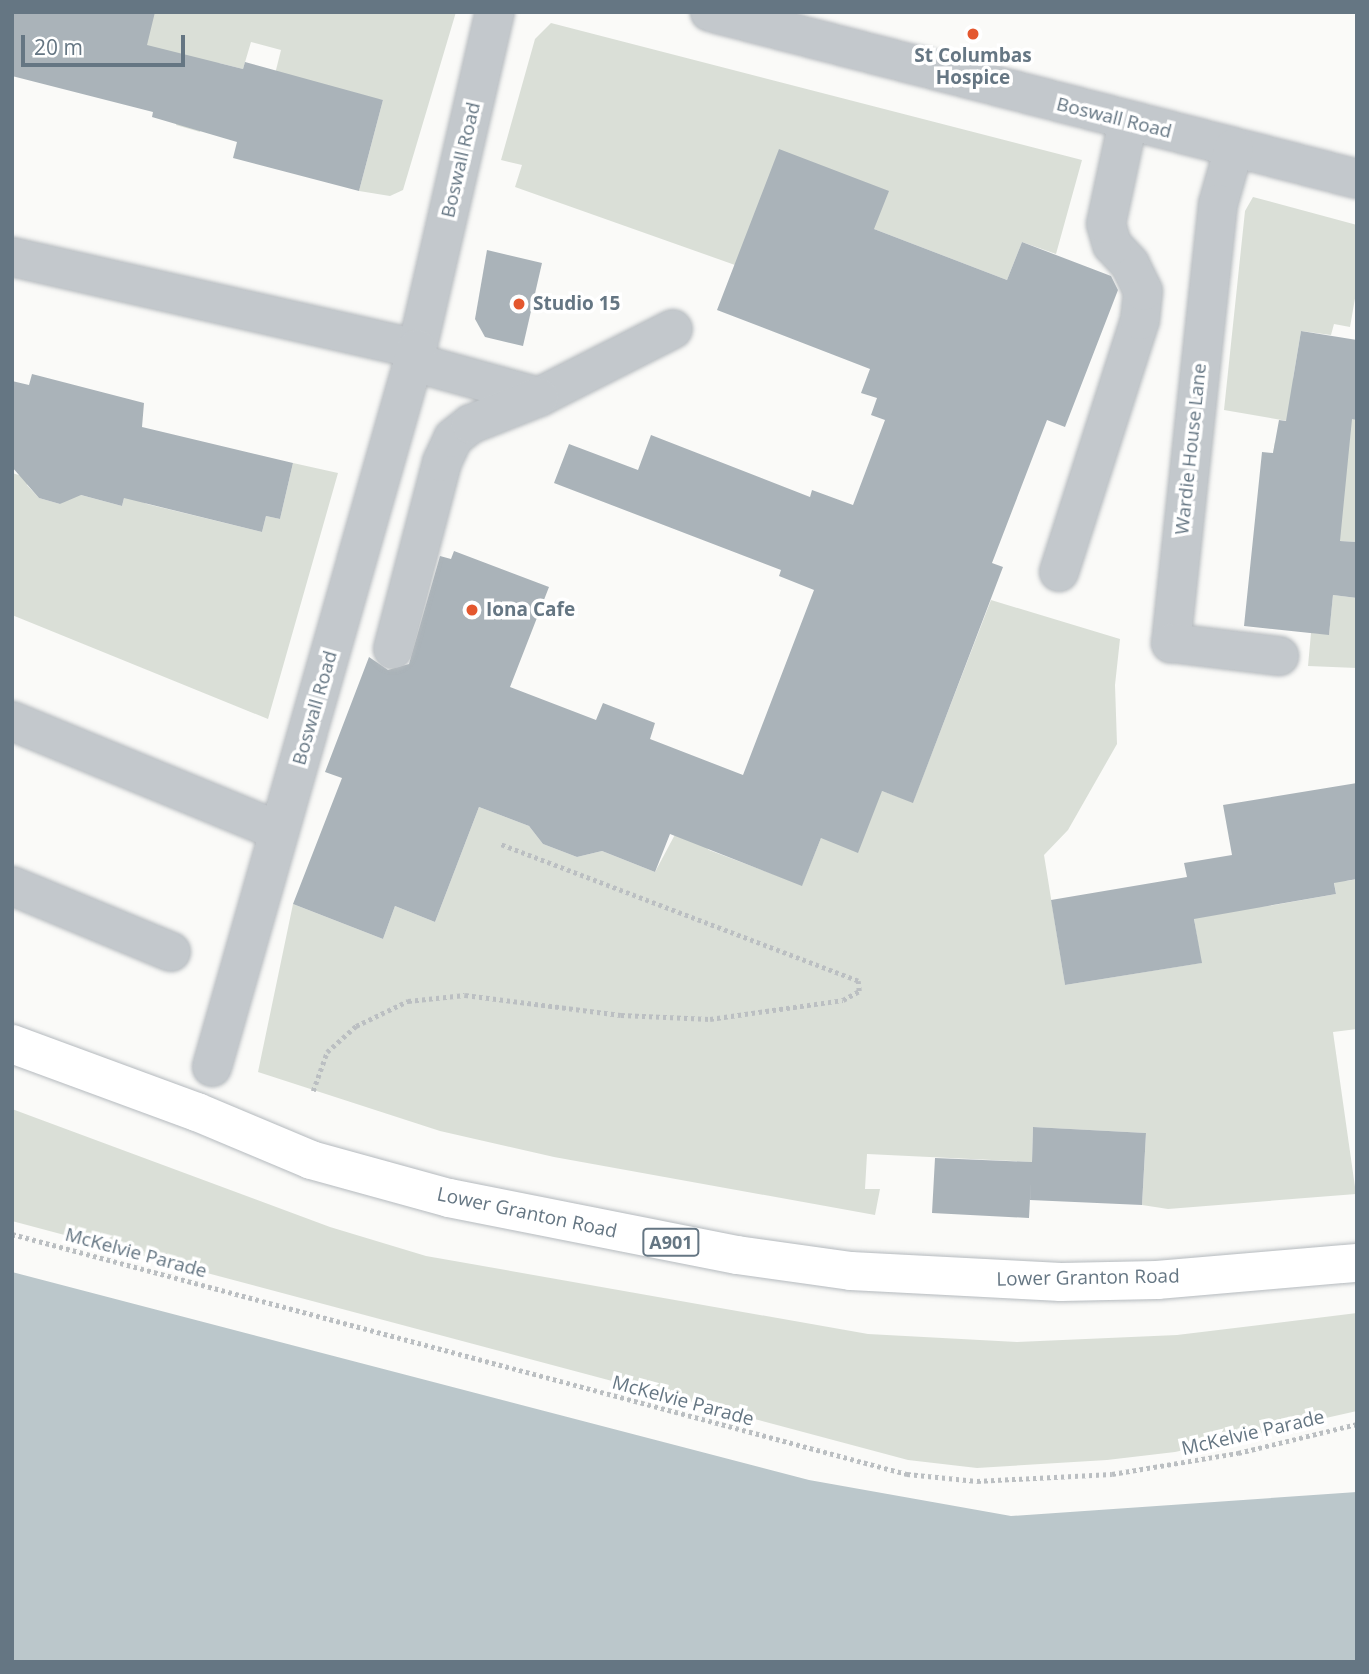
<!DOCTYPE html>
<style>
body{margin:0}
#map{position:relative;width:1369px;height:1674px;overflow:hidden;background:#fafaf8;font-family:"Open Sans",sans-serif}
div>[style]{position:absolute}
.green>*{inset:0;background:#dadfd7}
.water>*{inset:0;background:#bbc7cb}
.building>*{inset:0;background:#aab3b9}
.path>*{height:4.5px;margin-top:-2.25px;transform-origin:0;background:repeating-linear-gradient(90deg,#bbbfc2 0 3.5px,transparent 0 7px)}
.roads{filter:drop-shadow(0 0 2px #b5babe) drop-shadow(0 0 2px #b5babe)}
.minor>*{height:38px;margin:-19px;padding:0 19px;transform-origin:19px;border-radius:19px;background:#c3c8cc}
.major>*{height:38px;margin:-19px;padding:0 19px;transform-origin:19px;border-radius:19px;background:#fff}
.dots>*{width:19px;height:19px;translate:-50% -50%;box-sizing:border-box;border:4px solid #fff;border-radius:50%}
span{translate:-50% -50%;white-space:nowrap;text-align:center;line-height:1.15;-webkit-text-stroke:7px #fff;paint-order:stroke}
.shield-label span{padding:2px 5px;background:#fff;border:2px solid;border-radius:5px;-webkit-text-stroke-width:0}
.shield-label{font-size:18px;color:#657683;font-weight:700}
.poi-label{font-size:19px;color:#657683;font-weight:700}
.left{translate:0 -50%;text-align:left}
.street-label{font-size:19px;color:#657683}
.frame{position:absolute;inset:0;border:14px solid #657683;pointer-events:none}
.scale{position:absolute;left:21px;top:35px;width:164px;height:32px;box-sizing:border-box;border:4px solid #657683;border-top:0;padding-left:9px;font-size:21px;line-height:24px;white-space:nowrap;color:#657683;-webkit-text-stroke:5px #fff;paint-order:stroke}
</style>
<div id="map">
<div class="green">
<div style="clip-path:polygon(131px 12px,456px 12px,403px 190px,390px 196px,359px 191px,383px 100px,271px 90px,281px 50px,251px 42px,243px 69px,219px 63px,200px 132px,176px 125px,187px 76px,153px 112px)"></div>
<div style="clip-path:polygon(551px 23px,1082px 160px,1056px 254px,1022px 242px,1007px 280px,874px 229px,735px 265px,515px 187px,522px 165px,501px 160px,535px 39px)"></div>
<div style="clip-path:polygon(1253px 197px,1357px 225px,1357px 287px,1350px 327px,1334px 324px,1331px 335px,1301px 331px,1293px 379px,1357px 420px,1357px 542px,1340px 541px,1273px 453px,1275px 442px,1325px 450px,1329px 428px,1224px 410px,1245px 211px)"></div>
<div style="clip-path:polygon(293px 463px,338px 473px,268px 719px,12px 615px,12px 473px,29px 478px,27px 485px,39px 498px,60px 504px,77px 494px,122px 506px,125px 494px,147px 504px,262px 532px,266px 516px,280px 519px)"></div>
<div style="clip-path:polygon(1333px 595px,1357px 598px,1357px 668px,1308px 666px,1311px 633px,1329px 634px)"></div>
<div style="clip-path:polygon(991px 600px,1120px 639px,1115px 685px,1117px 744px,1068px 830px,1044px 855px,1065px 985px,1201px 963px,1193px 912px,1268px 906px,1336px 894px,1332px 870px,1347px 881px,1357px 879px,1357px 1029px,1333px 1032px,1356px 1194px,1168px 1209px,1142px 1205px,1146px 1133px,1033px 1127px,1032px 1162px,867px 1154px,865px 1189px,880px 1189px,875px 1215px,554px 1157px,440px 1131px,258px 1072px,293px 904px,383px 939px,395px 906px,435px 922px,479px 807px,529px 826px,543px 844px,577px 857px,602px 851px,655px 872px,679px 827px,709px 850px,802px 885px,821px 838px,882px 791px,913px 802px)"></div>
<div style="clip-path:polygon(12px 1109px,330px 1227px,426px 1256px,868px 1334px,1017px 1342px,1177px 1335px,1357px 1313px,1357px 1411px,1175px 1452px,1107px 1460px,977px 1468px,908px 1460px,12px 1221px)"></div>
</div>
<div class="water">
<div style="clip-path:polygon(12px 1272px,809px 1480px,1011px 1516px,1357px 1492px,1357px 1662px,12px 1662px)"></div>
</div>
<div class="building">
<div style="clip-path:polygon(12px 12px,155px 12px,147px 45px,243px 69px,245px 62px,383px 100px,359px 191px,233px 158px,237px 142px,152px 117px,153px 112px,12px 76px)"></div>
<div style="clip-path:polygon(779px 149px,889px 191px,874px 229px,1007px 280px,1022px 242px,1111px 276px,1118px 290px,1065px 427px,1047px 420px,992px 563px,1003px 567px,913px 803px,882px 791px,858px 853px,821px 838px,802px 886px,670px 834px,655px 872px,602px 851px,577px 857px,543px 844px,529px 826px,479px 807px,435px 922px,395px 906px,383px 939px,293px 904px,342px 778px,325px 772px,369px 657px,388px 670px,409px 664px,440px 556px,451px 559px,454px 551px,549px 587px,510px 687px,596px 720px,603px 703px,655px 723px,650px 739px,743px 775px,814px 590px,779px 576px,781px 570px,554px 483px,569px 444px,638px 470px,651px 435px,810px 497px,812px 490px,853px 505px,885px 420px,871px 415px,877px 398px,861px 393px,870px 369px,717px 310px)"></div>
<div style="clip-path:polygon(487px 250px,542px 263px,523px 346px,485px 337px,475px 319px)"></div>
<div style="clip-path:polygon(1301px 331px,1357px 340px,1357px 420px,1352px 419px,1340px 541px,1357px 542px,1357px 598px,1333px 595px,1329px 635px,1244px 626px,1262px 452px,1273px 453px,1279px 420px,1286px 421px)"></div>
<div style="clip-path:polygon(32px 374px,144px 403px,142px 427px,293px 463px,280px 519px,266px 516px,262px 532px,124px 498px,122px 506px,81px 495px,60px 504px,39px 498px,12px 467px,12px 381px,29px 385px)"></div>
<div style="clip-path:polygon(1357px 783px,1357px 879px,1334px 883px,1336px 894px,1194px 919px,1202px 963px,1065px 985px,1051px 900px,1187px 877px,1184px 863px,1232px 855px,1223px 805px)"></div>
<div style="clip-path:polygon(1033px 1127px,1146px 1133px,1142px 1205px,1030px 1200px,1031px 1179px,1029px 1218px,932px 1213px,935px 1158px,1032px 1162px)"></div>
</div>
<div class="path">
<div style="left:313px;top:1091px;width:41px;rotate:-70.3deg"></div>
<div style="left:327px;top:1052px;width:39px;rotate:-42deg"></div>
<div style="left:356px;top:1026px;width:58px;rotate:-25.7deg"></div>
<div style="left:408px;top:1001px;width:57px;rotate:-6deg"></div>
<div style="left:465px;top:995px;width:157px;rotate:7.3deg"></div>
<div style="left:621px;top:1015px;width:89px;rotate:2.6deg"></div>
<div style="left:710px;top:1019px;width:134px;rotate:-8.1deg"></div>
<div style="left:843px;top:1000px;width:18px;rotate:-29deg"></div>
<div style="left:859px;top:991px;width:10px;rotate:-96deg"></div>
<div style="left:858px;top:981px;width:382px;rotate:-159.1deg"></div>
<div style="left:12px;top:1234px;width:927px;rotate:15.01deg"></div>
<div style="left:907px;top:1474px;width:70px;rotate:5.7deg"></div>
<div style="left:977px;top:1481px;width:135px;rotate:-3deg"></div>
<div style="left:1112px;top:1474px;width:128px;rotate:-9.5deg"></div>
<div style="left:1238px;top:1453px;width:122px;rotate:-13.7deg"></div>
</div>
<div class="roads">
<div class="minor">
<div style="left:710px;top:12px;width:668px;rotate:14.47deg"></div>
<div style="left:1234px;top:148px;width:58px;rotate:105.9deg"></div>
<div style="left:1218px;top:204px;width:442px;rotate:96.1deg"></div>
<div style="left:1171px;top:643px;width:109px;rotate:6.9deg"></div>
<div style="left:12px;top:257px;width:415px;rotate:12.8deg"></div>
<div style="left:417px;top:349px;width:346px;rotate:-77deg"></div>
<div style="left:413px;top:362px;width:131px;rotate:15.5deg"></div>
<div style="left:539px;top:397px;width:150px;rotate:-26.9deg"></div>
<div style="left:1059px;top:572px;width:265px;rotate:-72.2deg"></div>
<div style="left:1140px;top:320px;width:29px;rotate:-84deg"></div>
<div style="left:1143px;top:291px;width:30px;rotate:-116deg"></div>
<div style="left:1130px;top:264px;width:26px;rotate:-133deg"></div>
<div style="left:1112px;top:245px;width:22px;rotate:-106deg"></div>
<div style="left:1106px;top:224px;width:105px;rotate:-77.9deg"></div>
<div style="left:393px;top:649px;width:193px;rotate:-75.3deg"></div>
<div style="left:442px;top:462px;width:26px;rotate:-65deg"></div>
<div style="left:453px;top:438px;width:23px;rotate:-38deg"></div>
<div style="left:471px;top:424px;width:73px;rotate:-21.7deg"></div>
<div style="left:12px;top:721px;width:289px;rotate:22.4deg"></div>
<div style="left:12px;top:886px;width:172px;rotate:22.5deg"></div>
<div style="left:212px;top:1067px;width:747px;rotate:-74.07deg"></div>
</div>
<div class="major">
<div style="left:12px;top:1044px;width:197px;rotate:20.2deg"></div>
<div style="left:197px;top:1112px;width:124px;rotate:22.8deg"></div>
<div style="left:311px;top:1160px;width:143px;rotate:15.4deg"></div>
<div style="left:449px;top:1198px;width:294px;rotate:11.2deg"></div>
<div style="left:737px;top:1255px;width:115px;rotate:8deg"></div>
<div style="left:851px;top:1271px;width:210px;rotate:3deg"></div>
<div style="left:1061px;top:1282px;width:96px;rotate:-1.2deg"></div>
<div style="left:1157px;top:1280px;width:201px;rotate:-4.9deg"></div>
</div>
</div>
<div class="dots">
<div style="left:973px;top:34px;background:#e4572e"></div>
<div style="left:519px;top:304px;background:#e4572e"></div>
<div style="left:472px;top:610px;background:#e4572e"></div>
</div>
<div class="shield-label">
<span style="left:671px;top:1242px">A901</span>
</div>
<div class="poi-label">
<span style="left:973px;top:67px">St Columbas<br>Hospice</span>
<span class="left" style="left:533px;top:304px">Studio 15</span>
<span class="left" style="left:486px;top:610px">Iona Cafe</span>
</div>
<div class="street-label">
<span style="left:1114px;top:118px;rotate:14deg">Boswall Road</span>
<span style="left:461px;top:160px;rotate:-77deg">Boswall Road</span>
<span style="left:1191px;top:449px;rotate:-84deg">Wardie House Lane</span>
<span style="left:315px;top:708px;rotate:-74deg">Boswall Road</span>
<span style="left:527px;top:1213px;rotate:12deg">Lower Granton Road</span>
<span style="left:136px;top:1253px;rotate:15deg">McKelvie Parade</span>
<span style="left:1088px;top:1278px;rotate:-1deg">Lower Granton Road</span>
<span style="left:683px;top:1401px;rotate:15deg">McKelvie Parade</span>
<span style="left:1253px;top:1433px;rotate:-13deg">McKelvie Parade</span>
</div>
<div class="frame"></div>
<div class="scale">20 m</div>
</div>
